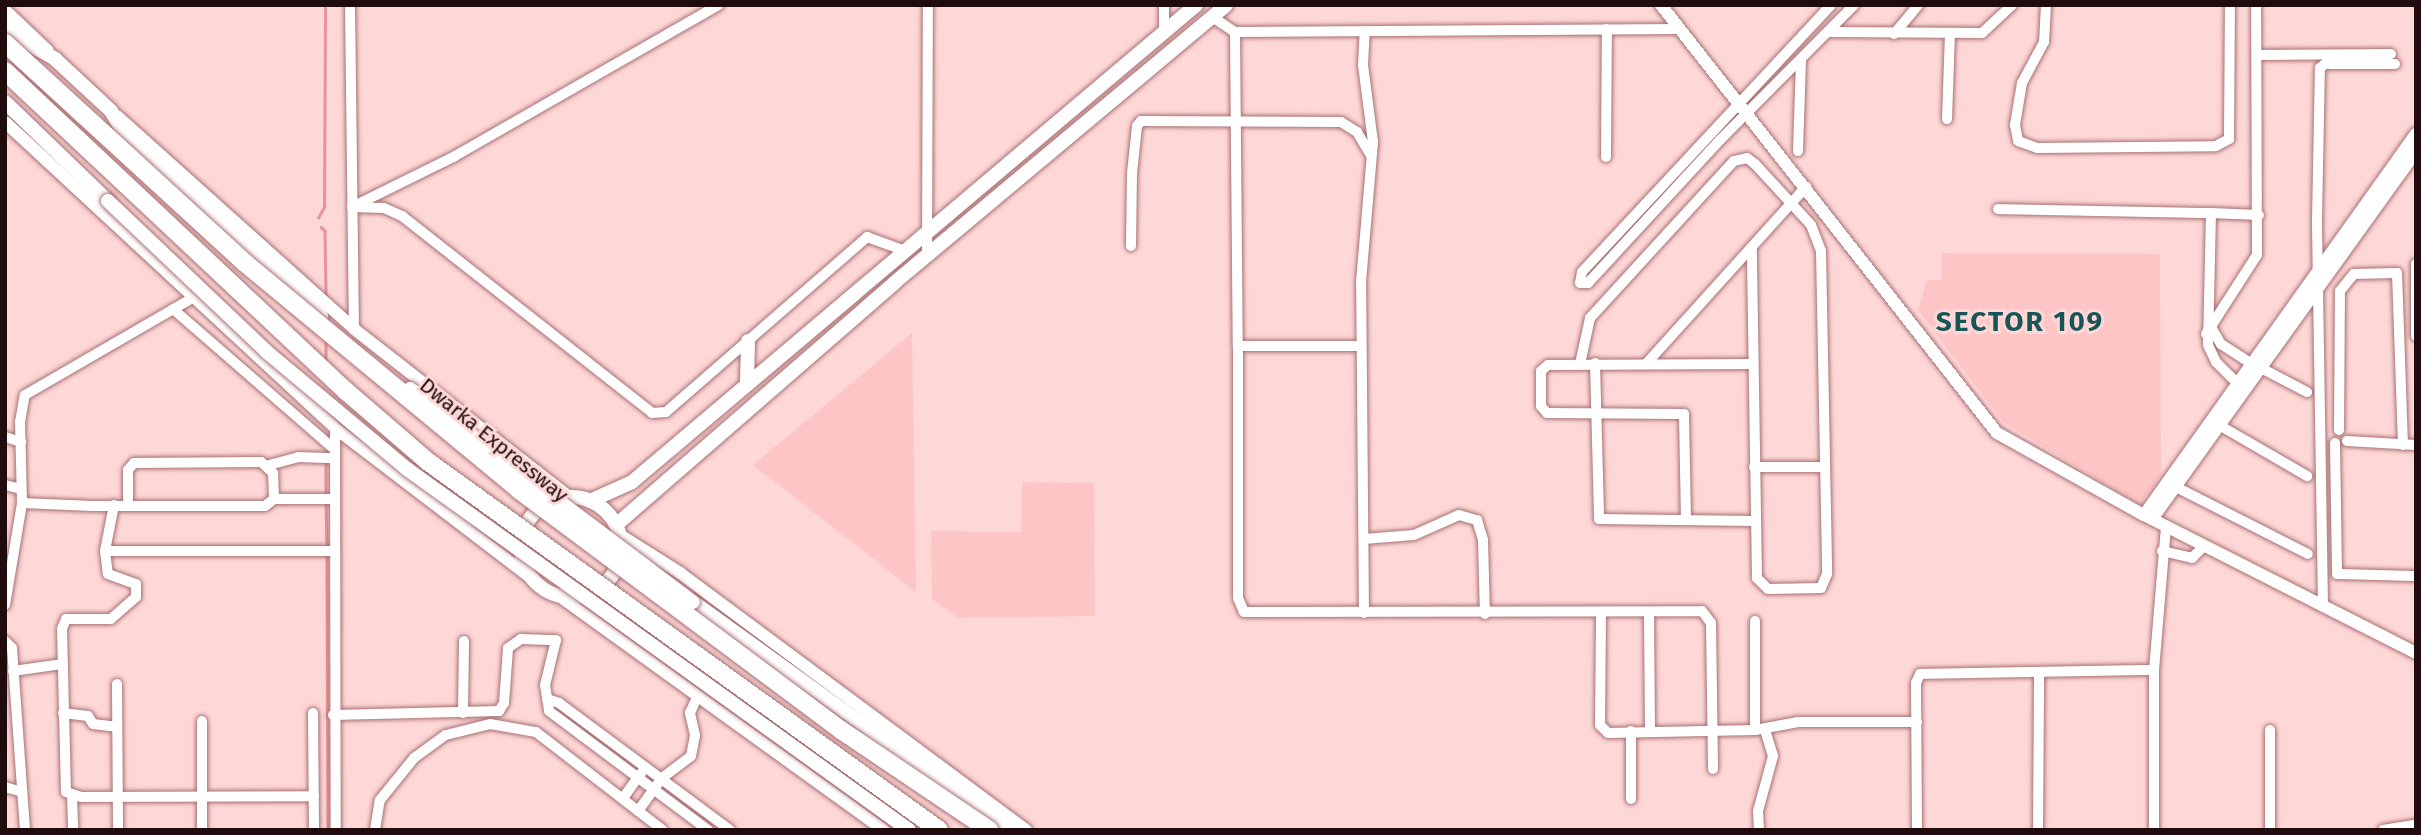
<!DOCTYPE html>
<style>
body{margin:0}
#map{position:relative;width:2421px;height:835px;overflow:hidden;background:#fed7d7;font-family:"Fira Sans",sans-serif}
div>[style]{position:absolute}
.built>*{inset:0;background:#fec5c6}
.stream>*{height:2.5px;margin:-1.25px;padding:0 1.25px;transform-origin:1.25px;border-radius:1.25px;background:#e79497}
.roads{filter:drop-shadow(0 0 2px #a97072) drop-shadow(0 0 2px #a97072)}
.minor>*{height:10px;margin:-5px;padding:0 5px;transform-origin:5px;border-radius:5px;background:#fff}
.tertiary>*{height:12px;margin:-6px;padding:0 6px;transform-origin:6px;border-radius:6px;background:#fff}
.secondary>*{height:14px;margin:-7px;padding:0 7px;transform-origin:7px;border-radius:7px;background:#fff}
.secondary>.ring{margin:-7px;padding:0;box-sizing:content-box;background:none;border:14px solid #fff;border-radius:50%}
.bridges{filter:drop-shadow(0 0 2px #a97072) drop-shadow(0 0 2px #a97072)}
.secondary-bridge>*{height:14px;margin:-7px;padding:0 7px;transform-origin:7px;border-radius:7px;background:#fff}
.trunk-bridge>*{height:18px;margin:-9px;padding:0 9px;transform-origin:9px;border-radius:9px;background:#fff}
span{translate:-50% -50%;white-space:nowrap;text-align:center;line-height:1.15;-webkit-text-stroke:6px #fed7d7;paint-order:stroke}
.street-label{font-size:21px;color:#200c0d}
.district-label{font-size:28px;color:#185556;font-weight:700;letter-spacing:2px}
.frame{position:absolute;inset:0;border:7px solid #200c0d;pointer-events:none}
</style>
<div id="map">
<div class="built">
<div style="clip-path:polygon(1942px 253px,2160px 254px,2161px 475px,2140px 505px,2003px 422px,1918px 310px,1927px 280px,1942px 280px)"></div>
<div style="clip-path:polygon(912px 333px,916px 592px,753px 465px)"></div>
<div style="clip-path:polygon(1022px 482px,1094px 483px,1095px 616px,959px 618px,932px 599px,931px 531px,1021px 532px)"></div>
</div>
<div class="stream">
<div style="left:318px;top:218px;width:13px;rotate:-61deg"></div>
<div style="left:324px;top:207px;width:202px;rotate:-89.7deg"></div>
<div style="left:321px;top:227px;width:6px;rotate:45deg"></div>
<div style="left:325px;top:231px;width:67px;rotate:89.1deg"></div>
<div style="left:326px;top:340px;width:21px;rotate:90deg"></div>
<div style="left:326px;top:463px;width:31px;rotate:90deg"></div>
<div style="left:326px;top:501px;width:46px;rotate:88.8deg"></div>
<div style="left:327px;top:553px;width:277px;rotate:89.8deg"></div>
</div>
<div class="roads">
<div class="minor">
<div style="left:350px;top:5px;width:324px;rotate:89.3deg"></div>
<div style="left:1164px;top:5px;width:26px;rotate:90deg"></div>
<div style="left:1831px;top:5px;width:365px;rotate:133deg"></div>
<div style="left:1582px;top:272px;width:11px;rotate:100deg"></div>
<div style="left:1580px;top:283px;width:8px"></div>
<div style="left:1588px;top:283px;width:195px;rotate:-47.3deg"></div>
<div style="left:1720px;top:140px;width:190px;rotate:-45.2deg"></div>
<div style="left:2046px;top:5px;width:37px;rotate:93deg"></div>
<div style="left:2044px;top:42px;width:47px;rotate:118.2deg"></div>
<div style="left:2022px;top:83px;width:43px;rotate:99.5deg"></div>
<div style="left:2015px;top:125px;width:16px;rotate:79deg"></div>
<div style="left:2018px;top:141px;width:20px;rotate:20deg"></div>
<div style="left:2037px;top:148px;width:179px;rotate:-0.6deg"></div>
<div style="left:2216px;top:146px;width:15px;rotate:-28deg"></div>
<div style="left:2229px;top:139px;width:134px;rotate:-89.6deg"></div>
<div style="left:1214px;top:18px;width:25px;rotate:34deg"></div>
<div style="left:1235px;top:32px;width:444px;rotate:-0.4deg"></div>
<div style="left:1235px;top:32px;width:314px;rotate:89.5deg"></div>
<div style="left:1238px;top:346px;width:122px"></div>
<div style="left:1830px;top:32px;width:152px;rotate:0.4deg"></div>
<div style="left:1982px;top:33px;width:41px;rotate:-43deg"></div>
<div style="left:1894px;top:34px;width:38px;rotate:-50deg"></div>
<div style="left:2258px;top:55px;width:133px;rotate:-0.4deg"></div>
<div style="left:1947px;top:119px;width:84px;rotate:-88deg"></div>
<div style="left:1798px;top:151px;width:92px;rotate:-88.1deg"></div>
<div style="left:1606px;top:157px;width:128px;rotate:-89.6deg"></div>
<div style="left:354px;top:206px;width:113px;rotate:-26.3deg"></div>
<div style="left:455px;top:156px;width:304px;rotate:-29.8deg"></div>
<div style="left:352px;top:207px;width:32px;rotate:2deg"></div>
<div style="left:384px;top:208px;width:20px;rotate:24deg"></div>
<div style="left:402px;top:216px;width:318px;rotate:38.2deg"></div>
<div style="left:652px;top:413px;width:14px;rotate:-4deg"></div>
<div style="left:666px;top:412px;width:267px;rotate:-41deg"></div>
<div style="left:867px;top:237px;width:37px;rotate:20deg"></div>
<div style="left:1998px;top:209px;width:213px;rotate:1.1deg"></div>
<div style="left:2211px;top:213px;width:132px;rotate:91.3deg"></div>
<div style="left:2208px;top:345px;width:19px;rotate:65deg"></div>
<div style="left:2216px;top:362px;width:28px;rotate:45deg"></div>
<div style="left:2211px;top:213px;width:48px;rotate:2.4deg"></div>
<div style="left:1131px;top:246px;width:73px;rotate:-89.2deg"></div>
<div style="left:1132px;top:173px;width:47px;rotate:-83.9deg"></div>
<div style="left:1137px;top:126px;width:6px;rotate:-51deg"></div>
<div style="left:1141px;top:121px;width:200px;rotate:0.3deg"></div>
<div style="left:1341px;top:122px;width:19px;rotate:32deg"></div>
<div style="left:1357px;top:132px;width:27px;rotate:59deg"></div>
<div style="left:927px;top:255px;width:250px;rotate:-89.8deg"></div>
<div style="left:2416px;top:264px;width:72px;rotate:90deg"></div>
<div style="left:173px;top:309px;width:213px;rotate:41deg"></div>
<div style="left:2211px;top:327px;width:20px;rotate:60deg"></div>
<div style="left:2221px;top:344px;width:35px;rotate:33deg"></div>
<div style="left:2206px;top:334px;width:94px;rotate:-57.2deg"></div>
<div style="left:2257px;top:255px;width:250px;rotate:-90.2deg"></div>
<div style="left:1238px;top:346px;width:252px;rotate:90deg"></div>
<div style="left:1238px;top:598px;width:15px;rotate:67deg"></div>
<div style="left:1244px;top:612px;width:458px;rotate:-0.1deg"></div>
<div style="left:1702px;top:611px;width:15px;rotate:53deg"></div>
<div style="left:1711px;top:623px;width:146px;rotate:89.2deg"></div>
<div style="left:1595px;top:363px;width:156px;rotate:88.5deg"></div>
<div style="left:1599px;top:519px;width:156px;rotate:0.7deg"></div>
<div style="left:1580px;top:364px;width:47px;rotate:-77.7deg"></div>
<div style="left:1590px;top:318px;width:213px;rotate:-47.5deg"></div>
<div style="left:1734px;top:161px;width:13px;rotate:-13deg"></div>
<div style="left:1747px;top:158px;width:10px;rotate:37deg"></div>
<div style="left:1755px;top:164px;width:83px;rotate:47.4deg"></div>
<div style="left:1811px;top:225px;width:28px;rotate:69deg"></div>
<div style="left:1821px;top:251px;width:323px;rotate:88.9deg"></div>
<div style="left:1827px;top:574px;width:15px;rotate:113deg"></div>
<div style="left:1821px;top:588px;width:53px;rotate:178.9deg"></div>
<div style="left:1768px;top:589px;width:16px;rotate:-135deg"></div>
<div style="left:1757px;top:578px;width:331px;rotate:-90.9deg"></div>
<div style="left:1646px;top:364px;width:239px;rotate:-47.9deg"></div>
<div style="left:2261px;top:368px;width:52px;rotate:27.6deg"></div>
<div style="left:2219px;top:425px;width:102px;rotate:30.1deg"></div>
<div style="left:335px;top:428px;width:402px;rotate:89.9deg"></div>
<div style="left:2339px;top:430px;width:139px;rotate:-89.6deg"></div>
<div style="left:2340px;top:291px;width:22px;rotate:-51deg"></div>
<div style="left:2354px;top:274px;width:43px;rotate:-1.3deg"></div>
<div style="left:2397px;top:273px;width:172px;rotate:88deg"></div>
<div style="left:5px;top:437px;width:17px;rotate:17deg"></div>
<div style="left:2347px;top:441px;width:69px;rotate:3.3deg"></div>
<div style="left:2335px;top:443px;width:131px;rotate:89.1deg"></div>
<div style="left:2337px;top:574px;width:79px;rotate:1.5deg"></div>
<div style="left:269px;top:465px;width:30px;rotate:-15deg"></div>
<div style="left:298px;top:457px;width:36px;rotate:2deg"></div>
<div style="left:1754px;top:467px;width:71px"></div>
<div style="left:5px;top:485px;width:16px;rotate:14deg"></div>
<div style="left:2174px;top:486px;width:150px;rotate:26.9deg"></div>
<div style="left:274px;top:499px;width:58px"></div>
<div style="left:22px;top:503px;width:81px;rotate:-91.4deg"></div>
<div style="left:20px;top:422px;width:27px;rotate:-80deg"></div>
<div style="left:25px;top:395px;width:193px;rotate:-30.1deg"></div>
<div style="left:114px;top:505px;width:47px;rotate:101.1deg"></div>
<div style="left:105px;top:551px;width:23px;rotate:83deg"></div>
<div style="left:108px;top:574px;width:30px;rotate:20deg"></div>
<div style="left:136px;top:584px;width:13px;rotate:90deg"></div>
<div style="left:136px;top:597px;width:33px;rotate:139deg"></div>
<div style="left:111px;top:619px;width:45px;rotate:180deg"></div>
<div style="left:66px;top:619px;width:11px;rotate:112deg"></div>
<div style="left:62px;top:629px;width:163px;rotate:88.6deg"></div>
<div style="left:66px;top:792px;width:16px;rotate:18deg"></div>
<div style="left:81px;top:797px;width:233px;rotate:-0.2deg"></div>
<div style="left:1686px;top:520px;width:106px;rotate:-91.1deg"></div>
<div style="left:1684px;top:414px;width:137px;rotate:-179.6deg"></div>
<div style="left:1547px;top:413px;width:9px;rotate:-131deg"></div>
<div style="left:1541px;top:406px;width:35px;rotate:-90deg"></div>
<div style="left:1541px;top:371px;width:9px;rotate:-41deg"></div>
<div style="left:1548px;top:365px;width:205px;rotate:-0.3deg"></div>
<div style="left:1364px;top:539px;width:50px;rotate:-4.6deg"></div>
<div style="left:1414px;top:535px;width:49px;rotate:-24deg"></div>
<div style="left:1459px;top:515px;width:19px;rotate:16deg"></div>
<div style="left:1477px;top:520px;width:21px;rotate:73deg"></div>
<div style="left:1483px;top:540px;width:74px;rotate:88.5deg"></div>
<div style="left:105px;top:551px;width:228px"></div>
<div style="left:2162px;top:551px;width:31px;rotate:13deg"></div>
<div style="left:2192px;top:558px;width:17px;rotate:-45deg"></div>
<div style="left:5px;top:605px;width:103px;rotate:-80.5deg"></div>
<div style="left:22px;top:503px;width:71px;rotate:2.4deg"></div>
<div style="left:93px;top:506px;width:172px"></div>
<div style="left:265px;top:506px;width:11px;rotate:-38deg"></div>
<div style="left:274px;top:499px;width:26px;rotate:-92deg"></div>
<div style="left:273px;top:473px;width:16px;rotate:-137deg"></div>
<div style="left:261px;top:462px;width:127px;rotate:179.5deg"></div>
<div style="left:134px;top:463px;width:9px;rotate:131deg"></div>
<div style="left:128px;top:470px;width:35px;rotate:90deg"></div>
<div style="left:2323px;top:607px;width:387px;rotate:-90.9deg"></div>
<div style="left:2317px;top:220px;width:152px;rotate:-88.9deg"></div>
<div style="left:2320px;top:68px;width:6px;rotate:-39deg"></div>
<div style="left:2325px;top:64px;width:70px"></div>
<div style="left:1364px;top:613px;width:331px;rotate:-90.5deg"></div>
<div style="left:1361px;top:282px;width:141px;rotate:-85.1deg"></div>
<div style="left:1373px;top:142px;width:78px;rotate:-97.4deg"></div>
<div style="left:1363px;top:65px;width:34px;rotate:-87deg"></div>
<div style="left:1601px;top:614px;width:111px;rotate:90.5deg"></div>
<div style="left:1600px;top:725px;width:11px;rotate:45deg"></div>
<div style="left:1608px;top:733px;width:147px;rotate:-1.2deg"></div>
<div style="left:1755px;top:730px;width:44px;rotate:-10.5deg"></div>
<div style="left:1798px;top:722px;width:119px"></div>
<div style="left:1649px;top:614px;width:116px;rotate:89.5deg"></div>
<div style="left:1755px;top:621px;width:109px;rotate:90deg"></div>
<div style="left:5px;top:641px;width:10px;rotate:45deg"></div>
<div style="left:12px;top:648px;width:182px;rotate:85.9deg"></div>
<div style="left:2154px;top:670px;width:144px;rotate:-85.2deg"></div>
<div style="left:13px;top:671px;width:49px;rotate:-8.1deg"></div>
<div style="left:117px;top:684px;width:146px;rotate:89.6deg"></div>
<div style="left:547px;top:699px;width:13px;rotate:18deg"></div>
<div style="left:559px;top:703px;width:213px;rotate:36.6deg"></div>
<div style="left:63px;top:713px;width:25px;rotate:7deg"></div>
<div style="left:88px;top:716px;width:9px;rotate:58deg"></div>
<div style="left:93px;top:724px;width:23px;rotate:7deg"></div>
<div style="left:313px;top:713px;width:117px;rotate:89.5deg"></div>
<div style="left:463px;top:713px;width:72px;rotate:-89.2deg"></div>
<div style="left:333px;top:715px;width:166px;rotate:-1.4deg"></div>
<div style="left:499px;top:711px;width:9px;rotate:-58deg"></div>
<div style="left:504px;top:703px;width:55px;rotate:-85.8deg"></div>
<div style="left:508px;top:648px;width:16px;rotate:-35deg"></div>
<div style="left:521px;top:639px;width:35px;rotate:2deg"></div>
<div style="left:556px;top:640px;width:46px;rotate:103.7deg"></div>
<div style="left:545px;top:685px;width:26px;rotate:81deg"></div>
<div style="left:549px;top:711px;width:199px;rotate:36.8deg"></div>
<div style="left:2270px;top:730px;width:100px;rotate:90deg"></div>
<div style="left:5px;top:787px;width:18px;rotate:16deg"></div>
<div style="left:72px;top:795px;width:35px;rotate:88deg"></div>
<div style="left:623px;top:798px;width:32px;rotate:-54deg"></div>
<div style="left:1631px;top:799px;width:68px;rotate:-90deg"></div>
<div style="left:638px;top:811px;width:41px;rotate:-54deg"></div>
<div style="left:662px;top:778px;width:36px;rotate:-37deg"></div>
<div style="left:691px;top:756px;width:21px;rotate:-79deg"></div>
<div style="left:695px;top:735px;width:23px;rotate:-103deg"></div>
<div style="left:690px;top:713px;width:17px;rotate:-66deg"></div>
<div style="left:202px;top:830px;width:109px;rotate:-90deg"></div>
<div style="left:375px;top:830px;width:30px;rotate:-81deg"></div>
<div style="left:380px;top:800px;width:54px;rotate:-51deg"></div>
<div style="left:414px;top:758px;width:39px;rotate:-36deg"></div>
<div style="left:446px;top:735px;width:45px;rotate:-14deg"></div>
<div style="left:490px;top:724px;width:47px;rotate:9.9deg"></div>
<div style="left:536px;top:732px;width:160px;rotate:37.7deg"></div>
<div style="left:1759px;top:830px;width:19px;rotate:-93deg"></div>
<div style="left:1758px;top:811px;width:57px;rotate:-74.7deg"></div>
<div style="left:1773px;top:756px;width:28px;rotate:-107deg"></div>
<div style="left:1917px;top:830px;width:147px;rotate:-90.4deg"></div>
<div style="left:1916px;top:683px;width:10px;rotate:-66deg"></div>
<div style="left:1920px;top:674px;width:234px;rotate:-1deg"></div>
<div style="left:2154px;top:670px;width:160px;rotate:90deg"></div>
<div style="left:2038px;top:830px;width:156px;rotate:-89.6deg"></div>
<div style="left:2383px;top:830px;width:33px;rotate:-9deg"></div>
</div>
<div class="tertiary">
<div style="left:1661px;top:5px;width:544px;rotate:51.87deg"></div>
<div style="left:1997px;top:433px;width:168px;rotate:29.2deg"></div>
<div style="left:2144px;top:515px;width:305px;rotate:26.9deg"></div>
<div style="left:5px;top:10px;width:59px;rotate:43.6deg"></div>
<div style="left:117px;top:116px;width:319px;rotate:41.9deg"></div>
<div style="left:354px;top:329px;width:273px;rotate:38deg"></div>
<div style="left:5px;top:122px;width:450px;rotate:42.8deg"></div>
<div style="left:335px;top:428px;width:247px;rotate:37.4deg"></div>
<div style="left:2144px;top:515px;width:468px;rotate:-54.5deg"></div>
<div style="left:2152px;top:519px;width:453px;rotate:-54.3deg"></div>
<div style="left:620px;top:535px;width:71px;rotate:32.3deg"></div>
<div style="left:680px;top:573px;width:431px;rotate:36.6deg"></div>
<div style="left:562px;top:598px;width:397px;rotate:35.8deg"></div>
</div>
<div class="secondary">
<div style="left:5px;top:24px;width:25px;rotate:43deg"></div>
<div style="left:23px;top:41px;width:37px;rotate:29deg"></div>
<div style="left:55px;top:59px;width:76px;rotate:42.9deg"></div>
<div style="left:111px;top:111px;width:32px;rotate:60deg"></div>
<div style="left:127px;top:139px;width:263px;rotate:42.4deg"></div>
<div style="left:5px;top:102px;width:143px;rotate:43.9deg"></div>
<div style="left:747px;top:382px;width:41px;rotate:-88.6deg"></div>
<div class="ring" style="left:521px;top:497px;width:86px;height:86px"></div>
<div style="left:590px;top:501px;width:46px;rotate:-24.3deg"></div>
<div style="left:632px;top:482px;width:739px;rotate:-40.22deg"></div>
<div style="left:616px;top:525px;width:369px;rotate:-41deg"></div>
<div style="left:894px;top:283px;width:433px;rotate:-39.9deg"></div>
<div style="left:693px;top:602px;width:390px;rotate:35.8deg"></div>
</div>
</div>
<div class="bridges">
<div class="secondary-bridge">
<div style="left:108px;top:201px;width:219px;rotate:43.5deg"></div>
<div style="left:267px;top:352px;width:182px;rotate:39.9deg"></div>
<div style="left:407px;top:469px;width:618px;rotate:35.72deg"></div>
<div style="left:410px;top:389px;width:354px;rotate:37deg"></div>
</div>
<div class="trunk-bridge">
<div style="left:5px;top:43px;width:326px;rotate:42.5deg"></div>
<div style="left:245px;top:263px;width:356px;rotate:39.6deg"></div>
<div style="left:519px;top:490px;width:402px;rotate:36.7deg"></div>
<div style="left:841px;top:730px;width:179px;rotate:34deg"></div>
<div style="left:5px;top:71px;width:468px;rotate:43.2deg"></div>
<div style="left:346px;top:391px;width:107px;rotate:40.8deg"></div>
<div style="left:427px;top:461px;width:631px;rotate:35.78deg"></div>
</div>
</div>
<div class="street-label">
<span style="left:494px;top:440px;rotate:39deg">Dwarka Expressway</span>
</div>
<div class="district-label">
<span style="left:2020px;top:322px">SECTOR 109</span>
</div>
<div class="frame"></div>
</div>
